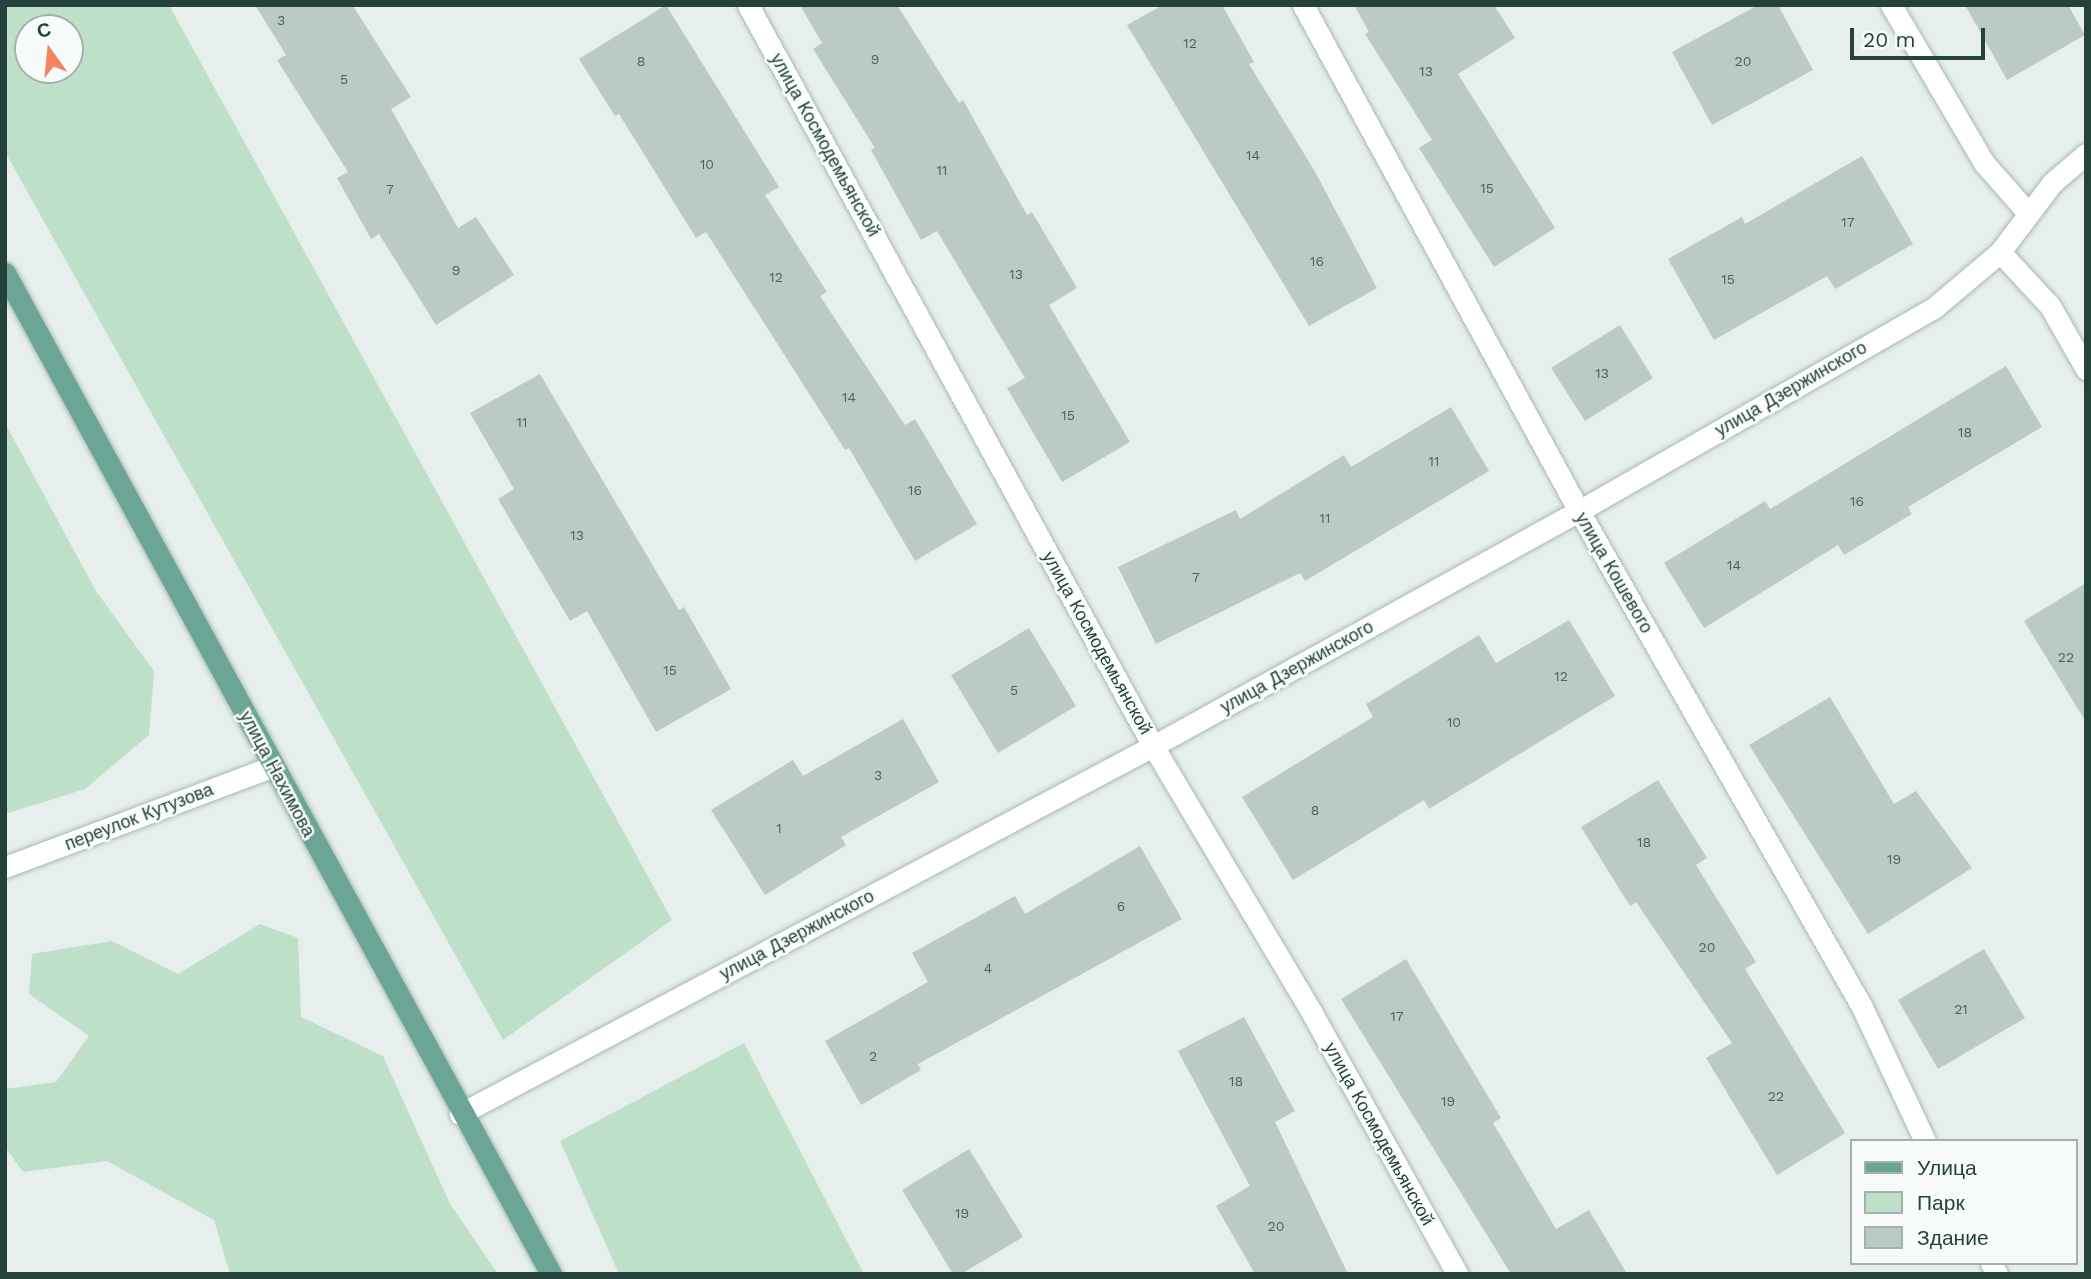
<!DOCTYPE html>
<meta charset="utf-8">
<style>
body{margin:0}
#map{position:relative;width:2091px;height:1279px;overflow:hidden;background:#e6efeb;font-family:"Work Sans",sans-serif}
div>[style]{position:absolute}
.green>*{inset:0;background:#bfe0c8}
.building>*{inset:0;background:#bbcac4}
.roads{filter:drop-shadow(0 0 2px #a8b8b2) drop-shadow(0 0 2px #a8b8b2)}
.minor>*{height:21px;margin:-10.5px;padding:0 10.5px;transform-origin:10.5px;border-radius:10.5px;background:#fff}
.major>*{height:21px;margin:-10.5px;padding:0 10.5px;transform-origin:10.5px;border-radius:10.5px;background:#6aa596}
span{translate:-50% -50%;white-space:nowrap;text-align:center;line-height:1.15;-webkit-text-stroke:5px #f7fbf9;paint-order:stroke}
.number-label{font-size:14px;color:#4a645c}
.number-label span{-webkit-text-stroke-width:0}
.street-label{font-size:18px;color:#24423a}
.frame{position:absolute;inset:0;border:7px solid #24423a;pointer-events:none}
.legend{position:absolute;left:1850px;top:1139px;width:228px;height:126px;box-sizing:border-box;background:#f7fbf9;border:2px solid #a3b1ad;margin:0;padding:9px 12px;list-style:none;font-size:21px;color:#24423a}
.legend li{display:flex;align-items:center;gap:14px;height:35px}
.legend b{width:35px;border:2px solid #a3b1ad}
.north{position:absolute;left:14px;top:14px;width:70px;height:70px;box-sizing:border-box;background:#f7fbf9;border:2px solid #a3b1ad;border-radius:50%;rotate:345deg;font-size:19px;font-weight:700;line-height:28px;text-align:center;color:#24423a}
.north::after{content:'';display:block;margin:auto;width:24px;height:32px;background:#f4845f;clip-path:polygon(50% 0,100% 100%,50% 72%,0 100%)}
.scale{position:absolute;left:1850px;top:28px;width:135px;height:32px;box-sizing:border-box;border:4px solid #24423a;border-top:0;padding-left:9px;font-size:21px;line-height:24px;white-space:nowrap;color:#24423a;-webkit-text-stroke:5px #f7fbf9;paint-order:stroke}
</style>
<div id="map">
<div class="green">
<div style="clip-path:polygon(evenodd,5px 5px,169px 5px,672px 920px,503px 1040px,5px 152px,5px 5px,28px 28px,70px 28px,70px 70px,28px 70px,28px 28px)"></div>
<div style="clip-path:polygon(5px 423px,96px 591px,154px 671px,149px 735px,85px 789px,5px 814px)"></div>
<div style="clip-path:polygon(260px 924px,298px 938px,301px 1017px,383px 1056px,450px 1204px,498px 1274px,230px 1274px,214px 1220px,107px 1161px,23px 1172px,5px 1147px,5px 1089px,56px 1082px,89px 1036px,29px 994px,32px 954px,112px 941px,178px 974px)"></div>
<div style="clip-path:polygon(744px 1043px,864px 1274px,619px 1274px,560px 1141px)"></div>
</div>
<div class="building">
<div style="clip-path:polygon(255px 5px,353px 6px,411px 97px,391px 109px,458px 228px,476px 217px,514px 275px,436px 325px,379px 234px,371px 239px,337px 178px,348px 172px,277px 60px,286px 55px)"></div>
<div style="clip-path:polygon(666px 5px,779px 187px,765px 195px,827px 292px,820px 296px,905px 425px,915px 419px,977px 524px,915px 561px,849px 448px,845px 450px,706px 232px,696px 238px,619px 114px,615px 116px,579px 59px)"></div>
<div style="clip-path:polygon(800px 5px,897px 5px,959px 103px,963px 100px,1027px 215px,1032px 212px,1077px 288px,1049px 305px,1130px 442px,1062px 482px,1007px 388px,1025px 378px,937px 231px,921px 240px,871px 150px,875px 148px,813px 49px,822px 43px)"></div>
<div style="clip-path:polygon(1163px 5px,1222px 5px,1254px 62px,1249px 64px,1314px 170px,1377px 288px,1309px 326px,1127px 25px)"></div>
<div style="clip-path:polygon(1354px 5px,1494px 5px,1515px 38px,1458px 74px,1555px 228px,1494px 267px,1419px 148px,1432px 140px,1365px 34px,1369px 32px)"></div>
<div style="clip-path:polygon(1758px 5px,1778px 5px,1813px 70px,1712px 125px,1672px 52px)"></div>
<div style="clip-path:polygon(1965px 5px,2068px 5px,2085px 35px,2007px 80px)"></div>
<div style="clip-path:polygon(1862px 156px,1913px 244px,1835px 289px,1827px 276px,1714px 340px,1668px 259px,1742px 217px,1745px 224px)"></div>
<div style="clip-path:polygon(1620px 325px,1653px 378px,1585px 421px,1551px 368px)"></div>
<div style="clip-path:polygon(2006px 366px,2042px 427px,1908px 507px,1912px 514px,1844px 555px,1838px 545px,1704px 628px,1664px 563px,1765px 501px,1770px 509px)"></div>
<div style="clip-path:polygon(540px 374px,679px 610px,684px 607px,731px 689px,656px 732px,587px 611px,570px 621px,498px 499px,514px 489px,470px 413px)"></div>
<div style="clip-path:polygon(1451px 407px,1489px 471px,1305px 581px,1300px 573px,1156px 644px,1118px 567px,1236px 510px,1240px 519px,1344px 455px,1351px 467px)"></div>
<div style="clip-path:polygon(2086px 583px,2086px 722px,2024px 621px)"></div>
<div style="clip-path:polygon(1569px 620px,1615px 696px,1429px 809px,1424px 800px,1293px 880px,1242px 797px,1373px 717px,1366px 704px,1479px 635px,1496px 663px)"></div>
<div style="clip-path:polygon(1029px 628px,1076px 706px,998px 753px,951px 675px)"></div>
<div style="clip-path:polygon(1830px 697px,1894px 804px,1916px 791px,1972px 868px,1868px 934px,1749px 745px)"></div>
<div style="clip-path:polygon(903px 719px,939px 782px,841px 837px,846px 845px,765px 895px,711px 810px,793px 760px,803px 776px)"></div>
<div style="clip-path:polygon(1658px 780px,1707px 858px,1696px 865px,1756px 962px,1745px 969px,1845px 1133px,1777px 1175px,1706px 1058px,1732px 1043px,1636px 902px,1630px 906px,1581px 827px)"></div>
<div style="clip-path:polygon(1140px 846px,1182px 919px,918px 1064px,921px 1070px,861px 1105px,825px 1041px,928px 982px,912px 953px,1015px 896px,1025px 914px)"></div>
<div style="clip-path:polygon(1984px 949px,2025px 1018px,1938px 1069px,1898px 1000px)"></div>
<div style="clip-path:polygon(1406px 959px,1501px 1118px,1493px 1123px,1556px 1229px,1589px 1210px,1627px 1274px,1511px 1274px,1341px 999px)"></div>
<div style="clip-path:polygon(1244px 1017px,1295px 1111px,1275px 1122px,1348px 1274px,1255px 1274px,1216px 1206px,1250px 1186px,1178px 1051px)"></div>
<div style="clip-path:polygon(969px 1149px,1023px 1237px,961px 1274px,953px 1274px,902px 1190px)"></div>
</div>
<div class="roads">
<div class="minor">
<div style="left:748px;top:5px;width:844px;rotate:61.34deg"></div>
<div style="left:1153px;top:746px;width:311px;rotate:59.2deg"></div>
<div style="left:1312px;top:1013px;width:299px;rotate:60.9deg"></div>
<div style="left:1303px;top:5px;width:576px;rotate:61.39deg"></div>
<div style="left:1579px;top:511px;width:571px;rotate:60.29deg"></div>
<div style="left:1862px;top:1007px;width:148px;rotate:64.8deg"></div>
<div style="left:1891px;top:5px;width:183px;rotate:59.5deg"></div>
<div style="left:1984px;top:163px;width:67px;rotate:48.7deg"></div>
<div style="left:2000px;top:252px;width:74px;rotate:47.2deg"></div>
<div style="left:2050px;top:306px;width:73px;rotate:60.3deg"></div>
<div style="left:5px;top:867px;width:286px;rotate:-20.6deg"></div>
<div style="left:460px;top:1114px;width:785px;rotate:-27.97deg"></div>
<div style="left:1153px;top:746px;width:487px;rotate:-28.9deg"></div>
<div style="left:1579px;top:511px;width:410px;rotate:-29.8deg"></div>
<div style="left:1935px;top:307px;width:85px;rotate:-40.2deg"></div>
<div style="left:2000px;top:252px;width:86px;rotate:-53deg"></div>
<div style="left:2052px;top:183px;width:45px;rotate:-40.5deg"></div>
<div style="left:1991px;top:1263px;width:13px;rotate:61deg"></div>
</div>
<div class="major">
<div style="left:5px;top:273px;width:1140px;rotate:61.39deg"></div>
</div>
</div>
<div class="number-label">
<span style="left:281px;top:20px">3</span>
<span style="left:1190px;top:43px">12</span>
<span style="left:875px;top:59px">9</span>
<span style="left:641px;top:61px">8</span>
<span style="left:1743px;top:61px">20</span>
<span style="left:1426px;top:71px">13</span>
<span style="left:344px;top:79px">5</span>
<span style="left:1253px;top:155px">14</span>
<span style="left:707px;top:164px">10</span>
<span style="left:942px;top:170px">11</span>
<span style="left:1487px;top:188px">15</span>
<span style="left:390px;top:189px">7</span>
<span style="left:1848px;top:222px">17</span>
<span style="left:1317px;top:261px">16</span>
<span style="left:456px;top:270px">9</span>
<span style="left:1016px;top:274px">13</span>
<span style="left:776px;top:277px">12</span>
<span style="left:1728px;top:279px">15</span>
<span style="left:1602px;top:373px">13</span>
<span style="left:849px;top:397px">14</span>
<span style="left:1068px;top:415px">15</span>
<span style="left:522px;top:422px">11</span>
<span style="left:1965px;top:432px">18</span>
<span style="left:1434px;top:461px">11</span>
<span style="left:915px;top:490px">16</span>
<span style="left:1857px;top:501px">16</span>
<span style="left:1325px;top:518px">11</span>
<span style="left:577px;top:535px">13</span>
<span style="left:1734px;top:565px">14</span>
<span style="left:1196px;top:577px">7</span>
<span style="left:2066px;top:657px">22</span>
<span style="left:670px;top:670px">15</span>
<span style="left:1561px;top:676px">12</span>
<span style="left:1014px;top:690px">5</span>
<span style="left:1454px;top:722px">10</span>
<span style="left:878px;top:775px">3</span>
<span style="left:1315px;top:810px">8</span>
<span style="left:779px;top:828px">1</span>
<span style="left:1644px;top:842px">18</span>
<span style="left:1894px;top:859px">19</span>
<span style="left:1121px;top:906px">6</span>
<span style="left:1707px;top:947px">20</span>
<span style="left:988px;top:968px">4</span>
<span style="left:1961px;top:1009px">21</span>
<span style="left:1397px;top:1016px">17</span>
<span style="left:873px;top:1056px">2</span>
<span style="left:1236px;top:1081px">18</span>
<span style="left:1776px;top:1096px">22</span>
<span style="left:1448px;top:1101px">19</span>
<span style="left:962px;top:1213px">19</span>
<span style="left:1276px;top:1226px">20</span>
</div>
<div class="street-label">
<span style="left:825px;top:145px;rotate:61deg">улица Космодемьянской</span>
<span style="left:1791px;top:389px;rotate:-30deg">улица Дзержинского</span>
<span style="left:1614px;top:573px;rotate:60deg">улица Кошевого</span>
<span style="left:1097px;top:643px;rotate:61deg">улица Космодемьянской</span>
<span style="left:1297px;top:667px;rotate:-29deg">улица Дзержинского</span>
<span style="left:277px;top:774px;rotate:62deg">улица Нахимова</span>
<span style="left:139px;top:817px;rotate:-21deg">переулок Кутузова</span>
<span style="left:797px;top:935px;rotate:-28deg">улица Дзержинского</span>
<span style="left:1379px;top:1134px;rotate:61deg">улица Космодемьянской</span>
</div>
<div class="frame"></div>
<ul class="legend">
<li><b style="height:9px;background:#6aa596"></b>Улица</li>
<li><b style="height:19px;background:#bfe0c8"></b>Парк</li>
<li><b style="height:19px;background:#bbcac4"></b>Здание</li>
</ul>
<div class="north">С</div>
<div class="scale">20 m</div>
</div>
